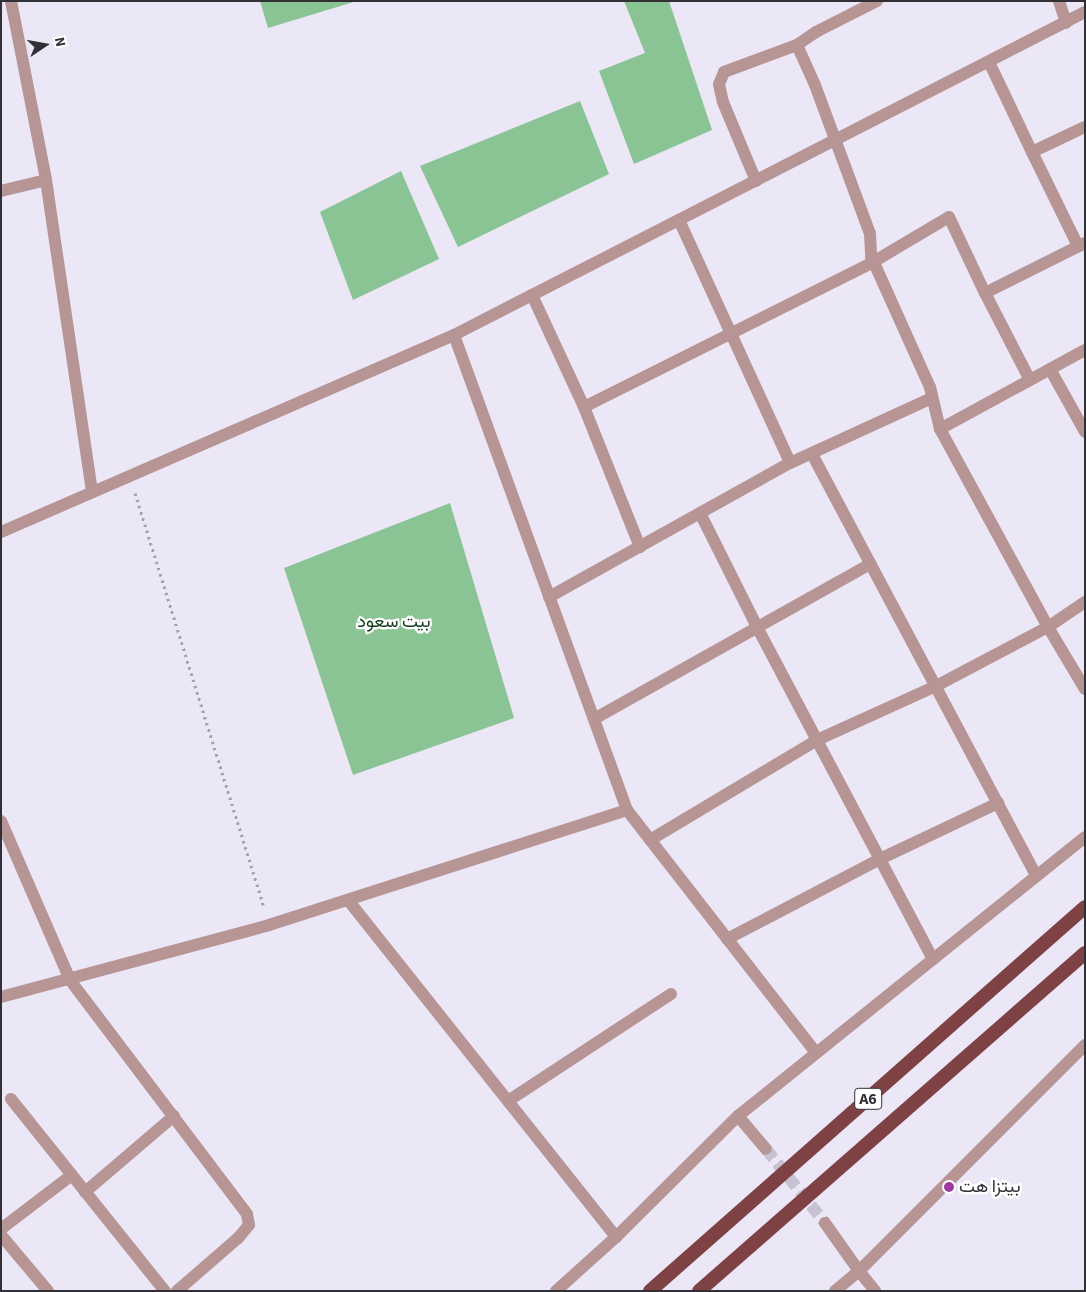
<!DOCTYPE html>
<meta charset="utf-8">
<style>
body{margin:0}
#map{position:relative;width:1086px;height:1292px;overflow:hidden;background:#ece7f7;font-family:"Source Sans 3",Vazirmatn,sans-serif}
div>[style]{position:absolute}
.forest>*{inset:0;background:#8ac394}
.tertiary-tunnel>*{height:12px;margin-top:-6px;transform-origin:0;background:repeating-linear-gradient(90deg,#c7c2d1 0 12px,transparent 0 18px)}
.path>*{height:3px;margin-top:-1.5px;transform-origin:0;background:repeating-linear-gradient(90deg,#a39fab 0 2.5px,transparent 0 6.5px)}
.minor>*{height:12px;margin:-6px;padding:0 6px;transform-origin:6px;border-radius:6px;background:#b79595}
.tertiary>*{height:12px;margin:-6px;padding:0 6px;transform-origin:6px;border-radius:6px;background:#b79595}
.trunk>*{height:14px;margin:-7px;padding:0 7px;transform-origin:7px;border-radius:7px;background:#7e4245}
.dots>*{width:14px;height:14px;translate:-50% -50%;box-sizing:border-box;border:2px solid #fff;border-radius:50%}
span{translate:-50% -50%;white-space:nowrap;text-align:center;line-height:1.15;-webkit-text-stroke:4.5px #fff;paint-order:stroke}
.shield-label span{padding:1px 4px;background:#fff;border:1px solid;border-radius:4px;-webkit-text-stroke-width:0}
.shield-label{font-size:16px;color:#323037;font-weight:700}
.park-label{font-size:18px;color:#143e1e}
.poi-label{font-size:18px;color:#323037}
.left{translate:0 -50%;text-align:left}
.frame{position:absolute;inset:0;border:2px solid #323037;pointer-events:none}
.north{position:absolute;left:20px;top:20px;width:50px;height:50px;-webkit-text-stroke:4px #fff;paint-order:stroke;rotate:78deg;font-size:14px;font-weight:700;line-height:20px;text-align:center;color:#323037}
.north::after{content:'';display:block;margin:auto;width:18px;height:22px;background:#323037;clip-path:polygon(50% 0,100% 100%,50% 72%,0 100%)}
</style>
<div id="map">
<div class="forest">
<div style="clip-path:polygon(260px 1px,357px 1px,268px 28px)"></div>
<div style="clip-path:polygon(624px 1px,669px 1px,712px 130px,634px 164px,599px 71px,645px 53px)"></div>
<div style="clip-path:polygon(580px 101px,609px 174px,458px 247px,420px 166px)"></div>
<div style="clip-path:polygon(401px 171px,439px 259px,353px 300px,320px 212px)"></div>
<div style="clip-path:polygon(450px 503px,514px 718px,353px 775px,284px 568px)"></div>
</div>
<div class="tertiary-tunnel">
<div style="left:766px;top:1149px;width:95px;rotate:51.4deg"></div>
</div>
<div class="path">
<div style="left:135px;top:493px;width:434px;rotate:72.7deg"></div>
</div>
<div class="minor">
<div style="left:11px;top:1px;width:182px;rotate:78.9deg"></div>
<div style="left:46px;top:180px;width:315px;rotate:81.6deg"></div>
<div style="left:877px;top:1px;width:68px;rotate:153.1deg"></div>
<div style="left:816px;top:32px;width:23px;rotate:146deg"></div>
<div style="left:797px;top:45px;width:44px;rotate:65.8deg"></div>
<div style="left:815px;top:85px;width:159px;rotate:69.7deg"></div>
<div style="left:870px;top:234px;width:22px;rotate:87deg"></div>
<div style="left:871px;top:256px;width:144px;rotate:65.8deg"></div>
<div style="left:930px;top:387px;width:43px;rotate:76.6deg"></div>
<div style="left:940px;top:429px;width:226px;rotate:61.4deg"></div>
<div style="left:1048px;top:627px;width:72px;rotate:59.2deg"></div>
<div style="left:1059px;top:1px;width:23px;rotate:72deg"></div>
<div style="left:989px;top:62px;width:100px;rotate:64.5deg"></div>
<div style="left:1032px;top:152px;width:59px;rotate:-25.3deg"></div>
<div style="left:1032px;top:152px;width:105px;rotate:63.9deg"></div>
<div style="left:756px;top:181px;width:86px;rotate:-112.7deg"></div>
<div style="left:723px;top:102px;width:18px;rotate:-103deg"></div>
<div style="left:719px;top:84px;width:13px;rotate:-67deg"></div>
<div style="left:724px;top:72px;width:78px;rotate:-20.3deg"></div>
<div style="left:1px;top:191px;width:46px;rotate:-13.7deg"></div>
<div style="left:679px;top:220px;width:267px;rotate:65.4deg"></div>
<div style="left:985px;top:293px;width:112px;rotate:-26.6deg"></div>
<div style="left:532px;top:295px;width:123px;rotate:65.1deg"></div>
<div style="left:584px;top:407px;width:151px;rotate:68.2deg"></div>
<div style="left:454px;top:335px;width:506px;rotate:69.99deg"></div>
<div style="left:627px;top:810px;width:308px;rotate:52.1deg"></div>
<div style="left:1050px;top:369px;width:72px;rotate:60.9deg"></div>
<div style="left:584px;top:407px;width:323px;rotate:-26.6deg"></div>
<div style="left:873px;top:262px;width:88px;rotate:-30.6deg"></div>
<div style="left:949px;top:217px;width:84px;rotate:64.7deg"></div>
<div style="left:985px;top:293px;width:98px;rotate:62.7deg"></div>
<div style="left:940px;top:429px;width:165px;rotate:-28.6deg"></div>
<div style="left:812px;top:454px;width:478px;rotate:62deg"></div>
<div style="left:700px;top:513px;width:127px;rotate:63.4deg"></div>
<div style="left:757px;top:627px;width:376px;rotate:62.1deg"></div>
<div style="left:1px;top:532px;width:494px;rotate:-23.5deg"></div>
<div style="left:454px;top:335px;width:709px;rotate:-27.11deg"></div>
<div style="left:549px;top:597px;width:276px;rotate:-29.1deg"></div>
<div style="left:790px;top:463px;width:156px;rotate:-24.6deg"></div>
<div style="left:594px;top:719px;width:317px;rotate:-29.3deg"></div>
<div style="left:1px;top:821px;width:173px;rotate:66.5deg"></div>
<div style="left:70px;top:980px;width:293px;rotate:52.9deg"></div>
<div style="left:247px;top:1214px;width:11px;rotate:80deg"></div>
<div style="left:249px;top:1225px;width:17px;rotate:130deg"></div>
<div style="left:238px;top:1238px;width:81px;rotate:139deg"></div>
<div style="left:650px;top:840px;width:195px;rotate:-30.9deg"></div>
<div style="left:817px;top:740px;width:131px;rotate:-24.4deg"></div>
<div style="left:936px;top:686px;width:127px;rotate:-27.8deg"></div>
<div style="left:1048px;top:627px;width:45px;rotate:-34deg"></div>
<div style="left:348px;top:900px;width:431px;rotate:51.5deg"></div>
<div style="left:727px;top:939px;width:173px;rotate:-27.6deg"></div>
<div style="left:880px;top:859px;width:131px;rotate:-25.4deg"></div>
<div style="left:1px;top:997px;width:278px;rotate:-15deg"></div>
<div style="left:269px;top:925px;width:376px;rotate:-17.8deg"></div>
<div style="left:11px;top:1099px;width:246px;rotate:51.3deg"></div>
<div style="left:508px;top:1101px;width:195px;rotate:-33.3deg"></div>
<div style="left:85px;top:1192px;width:117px;rotate:-40.5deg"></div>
<div style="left:1px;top:1229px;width:89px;rotate:-37.3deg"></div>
<div style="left:1px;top:1235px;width:73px;rotate:50deg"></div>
<div style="left:859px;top:1271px;width:26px;rotate:51deg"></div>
</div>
<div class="tertiary">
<div style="left:738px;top:1116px;width:43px;rotate:49.7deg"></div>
<div style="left:825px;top:1223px;width:59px;rotate:54.7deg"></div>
<div style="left:556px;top:1291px;width:81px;rotate:-42deg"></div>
<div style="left:616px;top:1237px;width:172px;rotate:-44.8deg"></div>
<div style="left:738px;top:1116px;width:445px;rotate:-38.8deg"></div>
<div style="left:835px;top:1291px;width:31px;rotate:-40deg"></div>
<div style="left:859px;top:1271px;width:320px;rotate:-45deg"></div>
</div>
<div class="trunk">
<div style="left:650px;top:1291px;width:580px;rotate:-41.44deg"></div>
<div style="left:699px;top:1291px;width:513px;rotate:-41.21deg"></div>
</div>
<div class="dots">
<div style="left:949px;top:1187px;background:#9e399e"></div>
</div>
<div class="shield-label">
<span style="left:868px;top:1099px">A6</span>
</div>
<div class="park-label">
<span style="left:394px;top:622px">بيت سعود</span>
</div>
<div class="poi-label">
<span class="left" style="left:959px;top:1187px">بيتزا هت</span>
</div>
<div class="frame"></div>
<div class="north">N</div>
</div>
